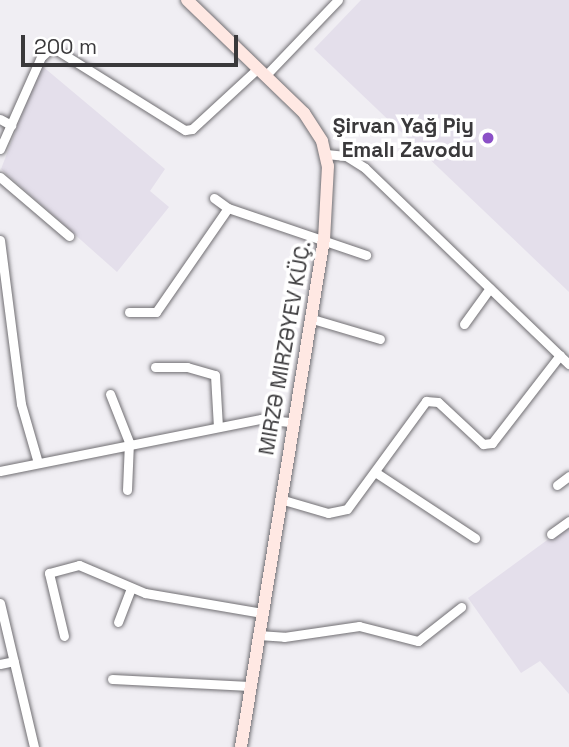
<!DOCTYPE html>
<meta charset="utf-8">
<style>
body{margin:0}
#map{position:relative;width:569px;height:747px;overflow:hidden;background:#f0eef3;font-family:"Space Grotesk",sans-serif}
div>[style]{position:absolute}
.built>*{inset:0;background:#e4dfeb}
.roads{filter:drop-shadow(0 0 2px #716f73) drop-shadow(0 0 2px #716f73)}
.minor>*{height:9px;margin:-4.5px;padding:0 4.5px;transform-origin:4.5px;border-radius:4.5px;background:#fff}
.secondary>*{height:12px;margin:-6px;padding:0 6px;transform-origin:6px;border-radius:6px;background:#ffe8e3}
.dots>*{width:19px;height:19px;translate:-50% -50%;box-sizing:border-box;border:4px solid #fff;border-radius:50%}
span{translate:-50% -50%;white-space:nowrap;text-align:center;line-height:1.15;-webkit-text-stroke:7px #fff;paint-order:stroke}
.poi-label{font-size:21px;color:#3a393b;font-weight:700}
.right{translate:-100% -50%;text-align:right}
.street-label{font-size:21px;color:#3a393b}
.scale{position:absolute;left:21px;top:35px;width:217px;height:32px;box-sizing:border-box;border:4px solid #3a393b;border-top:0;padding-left:9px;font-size:21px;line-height:24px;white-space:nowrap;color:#3a393b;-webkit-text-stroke:5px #fff;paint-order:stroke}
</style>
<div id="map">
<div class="built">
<div style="clip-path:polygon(361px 0,569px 0,569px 292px,314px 49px)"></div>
<div style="clip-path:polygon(41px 65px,165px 169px,150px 191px,169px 207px,117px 272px,1px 169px)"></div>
<div style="clip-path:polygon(569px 524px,569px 694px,540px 661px,521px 673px,468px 598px)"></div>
</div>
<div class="roads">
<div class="minor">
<div style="left:266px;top:75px;width:104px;rotate:-46.2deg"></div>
<div style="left:0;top:119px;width:13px;rotate:29deg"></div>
<div style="left:0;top:149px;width:101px;rotate:-66deg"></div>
<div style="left:41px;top:57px;width:15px;rotate:-42deg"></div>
<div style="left:52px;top:47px;width:157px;rotate:32deg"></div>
<div style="left:185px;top:130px;width:7px;rotate:-8deg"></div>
<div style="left:192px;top:129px;width:90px;rotate:-42.7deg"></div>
<div style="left:326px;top:154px;width:20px;rotate:6deg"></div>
<div style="left:346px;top:156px;width:22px;rotate:32deg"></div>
<div style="left:365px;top:168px;width:283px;rotate:43.9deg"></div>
<div style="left:0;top:177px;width:91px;rotate:40.5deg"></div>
<div style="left:214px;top:198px;width:17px;rotate:36deg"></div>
<div style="left:0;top:240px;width:165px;rotate:82.7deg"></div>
<div style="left:21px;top:404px;width:61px;rotate:73.9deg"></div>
<div style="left:129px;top:312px;width:27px"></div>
<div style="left:156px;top:312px;width:126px;rotate:-55.3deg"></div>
<div style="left:228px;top:208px;width:146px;rotate:18.8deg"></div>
<div style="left:309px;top:318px;width:74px;rotate:16.5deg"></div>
<div style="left:464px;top:324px;width:44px;rotate:-54.2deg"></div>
<div style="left:155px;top:367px;width:32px"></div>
<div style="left:187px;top:367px;width:29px;rotate:16deg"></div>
<div style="left:215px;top:375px;width:52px;rotate:86.7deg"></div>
<div style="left:110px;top:394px;width:52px;rotate:68.4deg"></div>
<div style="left:129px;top:442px;width:48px;rotate:92.4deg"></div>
<div style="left:0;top:471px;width:266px;rotate:-11.3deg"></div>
<div style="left:261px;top:419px;width:31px;rotate:6deg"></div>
<div style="left:375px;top:472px;width:120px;rotate:33.4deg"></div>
<div style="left:557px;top:485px;width:15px;rotate:-37deg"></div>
<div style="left:280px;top:499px;width:50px;rotate:16.3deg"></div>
<div style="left:328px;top:513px;width:19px;rotate:-12deg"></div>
<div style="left:347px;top:509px;width:134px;rotate:-53.8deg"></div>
<div style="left:426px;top:401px;width:12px;rotate:5deg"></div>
<div style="left:438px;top:402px;width:62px;rotate:43deg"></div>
<div style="left:483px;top:444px;width:9px;rotate:-6deg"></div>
<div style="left:492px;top:443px;width:111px;rotate:-52.3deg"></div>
<div style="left:551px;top:534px;width:22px;rotate:-36deg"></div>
<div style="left:0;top:603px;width:148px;rotate:76.7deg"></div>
<div style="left:118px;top:622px;width:36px;rotate:-69deg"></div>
<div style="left:258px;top:635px;width:26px;rotate:4deg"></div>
<div style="left:284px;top:637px;width:76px;rotate:-8.3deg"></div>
<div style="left:359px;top:626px;width:61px;rotate:14.3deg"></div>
<div style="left:418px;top:641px;width:55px;rotate:-38.3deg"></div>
<div style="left:64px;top:636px;width:65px;rotate:-103.4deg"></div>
<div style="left:49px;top:573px;width:31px;rotate:-15deg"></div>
<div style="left:79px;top:565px;width:72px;rotate:23deg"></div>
<div style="left:145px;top:593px;width:119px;rotate:9.7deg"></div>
<div style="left:0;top:664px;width:14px;rotate:-12deg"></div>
<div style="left:112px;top:679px;width:138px;rotate:2.9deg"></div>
</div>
<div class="secondary">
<div style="left:187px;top:0;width:163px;rotate:44deg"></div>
<div style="left:304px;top:113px;width:33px;rotate:57deg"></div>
<div style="left:322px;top:141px;width:26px;rotate:77deg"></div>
<div style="left:328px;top:166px;width:73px;rotate:93.1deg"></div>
<div style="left:324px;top:239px;width:515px;rotate:99.28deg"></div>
</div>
</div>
<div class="dots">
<div style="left:488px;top:138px;background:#8b50c7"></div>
</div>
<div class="poi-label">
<span class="right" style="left:474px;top:138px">Şirvan Yağ Piy<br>Emalı Zavodu</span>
</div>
<div class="street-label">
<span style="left:285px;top:348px;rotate:-80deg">MIRZƏ MIRZƏYEV KÜÇ.</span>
</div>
<div class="scale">200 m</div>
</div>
